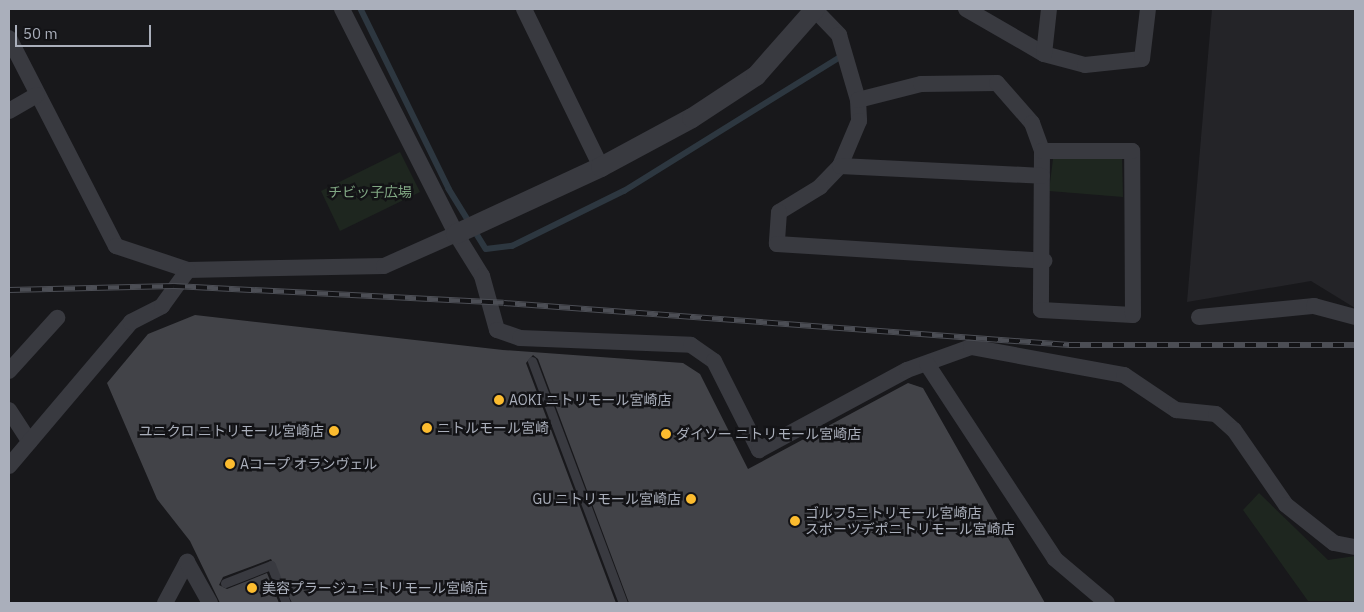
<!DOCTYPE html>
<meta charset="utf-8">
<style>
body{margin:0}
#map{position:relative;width:1364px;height:612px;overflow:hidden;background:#18181b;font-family:"IBM Plex Sans","Noto Sans JP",sans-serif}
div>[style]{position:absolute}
.built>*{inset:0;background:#242428}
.green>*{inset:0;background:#1e261f}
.stream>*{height:5.5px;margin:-2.75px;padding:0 2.75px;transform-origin:2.75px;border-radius:2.75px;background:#2d3740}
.building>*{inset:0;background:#424348}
.service>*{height:9px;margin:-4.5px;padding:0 4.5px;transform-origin:4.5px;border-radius:4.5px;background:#393a40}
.minor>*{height:16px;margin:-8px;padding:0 8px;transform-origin:8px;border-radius:8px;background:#393a40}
.tertiary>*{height:20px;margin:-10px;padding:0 10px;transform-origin:10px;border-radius:10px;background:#393a40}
.rail>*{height:5.5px;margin-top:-2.75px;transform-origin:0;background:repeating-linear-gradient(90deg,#131316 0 11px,#4c4e55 0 22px);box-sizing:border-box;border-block:1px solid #4c4e55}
.dots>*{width:14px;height:14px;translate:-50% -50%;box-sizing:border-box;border:2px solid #131316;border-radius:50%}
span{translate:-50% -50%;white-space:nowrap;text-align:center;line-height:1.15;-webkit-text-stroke:5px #131316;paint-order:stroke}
.park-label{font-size:14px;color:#80a783}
.poi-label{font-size:14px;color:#aaafbb}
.left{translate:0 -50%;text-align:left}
.right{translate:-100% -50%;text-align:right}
.frame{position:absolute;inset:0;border:10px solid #aaafbb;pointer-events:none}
.scale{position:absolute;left:15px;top:25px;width:136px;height:22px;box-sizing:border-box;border:2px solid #aaafbb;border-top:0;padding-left:6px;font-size:15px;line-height:18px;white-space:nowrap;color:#aaafbb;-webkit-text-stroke:4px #131316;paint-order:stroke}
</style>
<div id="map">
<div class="built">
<div style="clip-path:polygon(1212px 9px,1355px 9px,1355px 308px,1311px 281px,1187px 302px)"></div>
</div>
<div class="green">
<div style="clip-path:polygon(400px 152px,420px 192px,340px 231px,321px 191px)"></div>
<div style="clip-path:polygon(1053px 159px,1122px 159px,1123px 197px,1049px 191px)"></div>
<div style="clip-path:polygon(1259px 493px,1328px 560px,1355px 556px,1355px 601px,1308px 601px,1243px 510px)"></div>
</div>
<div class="stream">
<div style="left:361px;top:9px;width:200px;rotate:63.9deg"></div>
<div style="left:449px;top:189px;width:70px;rotate:58.3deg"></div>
<div style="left:486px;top:249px;width:26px;rotate:-7deg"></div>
<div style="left:512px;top:246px;width:125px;rotate:-26.2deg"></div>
<div style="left:624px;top:191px;width:251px;rotate:-31.8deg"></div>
</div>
<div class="building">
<div style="clip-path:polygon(195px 315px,503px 350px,683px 363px,700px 374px,748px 469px,908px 383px,923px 388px,1045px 603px,629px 603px,538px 359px,533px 355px,526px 363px,616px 603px,292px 603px,271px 559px,223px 577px,219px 585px,227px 589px,267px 573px,279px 603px,220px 603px,190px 541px,157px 499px,107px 383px,148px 334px)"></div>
</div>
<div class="service">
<div style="left:532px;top:361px;width:259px;rotate:69.4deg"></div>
<div style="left:225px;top:583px;width:49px;rotate:-21.4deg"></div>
<div style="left:271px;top:565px;width:41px;rotate:68.5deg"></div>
</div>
<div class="minor">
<div style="left:342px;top:9px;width:252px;rotate:63.1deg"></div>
<div style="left:456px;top:234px;width:49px;rotate:58.2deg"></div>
<div style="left:482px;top:276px;width:56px;rotate:74.5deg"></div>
<div style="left:497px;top:330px;width:24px;rotate:19deg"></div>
<div style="left:520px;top:338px;width:171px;rotate:2.3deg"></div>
<div style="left:691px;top:345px;width:28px;rotate:35deg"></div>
<div style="left:714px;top:361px;width:100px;rotate:63.2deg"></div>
<div style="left:759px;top:450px;width:168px;rotate:-28.4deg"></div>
<div style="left:907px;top:370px;width:68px;rotate:-19.8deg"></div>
<div style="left:971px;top:347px;width:156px;rotate:10.4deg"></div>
<div style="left:1124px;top:375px;width:63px;rotate:33.9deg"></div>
<div style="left:1176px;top:410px;width:40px;rotate:5.7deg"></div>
<div style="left:1216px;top:414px;width:24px;rotate:42deg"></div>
<div style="left:1234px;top:430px;width:91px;rotate:55.3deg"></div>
<div style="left:1286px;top:505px;width:61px;rotate:38.4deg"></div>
<div style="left:1334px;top:543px;width:21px;rotate:11deg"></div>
<div style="left:524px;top:9px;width:176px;rotate:64deg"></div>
<div style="left:966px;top:9px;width:90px;rotate:30deg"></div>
<div style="left:1044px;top:54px;width:42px;rotate:15deg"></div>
<div style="left:1085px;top:65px;width:57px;rotate:-6deg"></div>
<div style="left:1142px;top:59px;width:50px;rotate:-83.2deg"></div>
<div style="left:815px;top:10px;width:35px;rotate:46deg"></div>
<div style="left:839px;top:35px;width:68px;rotate:73.7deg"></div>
<div style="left:858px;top:100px;width:21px;rotate:87deg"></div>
<div style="left:859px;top:121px;width:49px;rotate:112.9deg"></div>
<div style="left:840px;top:166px;width:29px;rotate:134deg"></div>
<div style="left:820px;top:187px;width:48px;rotate:148.6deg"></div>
<div style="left:779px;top:212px;width:32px;rotate:94deg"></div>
<div style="left:777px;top:244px;width:268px;rotate:3.6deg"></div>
<div style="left:9px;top:38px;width:234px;rotate:62.8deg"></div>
<div style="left:116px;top:246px;width:76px;rotate:18.4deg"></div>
<div style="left:188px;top:270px;width:196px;rotate:-1.2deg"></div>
<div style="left:384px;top:266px;width:79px;rotate:-24deg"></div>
<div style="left:1044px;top:54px;width:45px;rotate:-83.7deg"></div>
<div style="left:858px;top:100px;width:65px;rotate:-14.3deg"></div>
<div style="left:921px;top:84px;width:76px;rotate:-0.8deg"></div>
<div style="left:997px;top:83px;width:53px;rotate:48.8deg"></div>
<div style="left:1032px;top:123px;width:30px;rotate:70deg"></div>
<div style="left:1042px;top:151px;width:159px;rotate:90.4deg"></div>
<div style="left:1041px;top:310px;width:92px;rotate:3.1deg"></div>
<div style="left:1133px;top:315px;width:164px;rotate:-90.3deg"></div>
<div style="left:1132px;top:151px;width:90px;rotate:180deg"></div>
<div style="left:9px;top:111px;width:32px;rotate:-30deg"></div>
<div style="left:840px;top:166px;width:202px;rotate:2.8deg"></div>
<div style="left:1199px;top:317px;width:116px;rotate:-5.5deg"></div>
<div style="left:1314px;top:306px;width:42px;rotate:15deg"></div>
<div style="left:927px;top:364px;width:233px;rotate:56.7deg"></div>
<div style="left:1055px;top:559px;width:68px;rotate:40.2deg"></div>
<div style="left:9px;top:371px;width:72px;rotate:-47.8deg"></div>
<div style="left:9px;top:410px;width:38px;rotate:57deg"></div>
<div style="left:9px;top:466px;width:189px;rotate:-49.7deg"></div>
<div style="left:131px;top:322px;width:35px;rotate:-27deg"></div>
<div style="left:162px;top:306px;width:44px;rotate:-54.2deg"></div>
<div style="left:165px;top:603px;width:47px;rotate:-61.8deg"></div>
<div style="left:187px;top:562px;width:47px;rotate:60.7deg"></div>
</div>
<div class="tertiary">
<div style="left:456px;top:234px;width:160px;rotate:-24.8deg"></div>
<div style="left:601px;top:167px;width:103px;rotate:-28.3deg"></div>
<div style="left:692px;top:118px;width:77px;rotate:-33.3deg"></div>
<div style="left:756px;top:76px;width:89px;rotate:-48.6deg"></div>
</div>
<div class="rail">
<div style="left:9px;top:290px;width:165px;rotate:-1.4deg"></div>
<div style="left:174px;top:286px;width:330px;rotate:2.9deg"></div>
<div style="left:504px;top:303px;width:567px;rotate:4.25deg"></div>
<div style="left:1069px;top:345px;width:286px"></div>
</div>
<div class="dots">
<div style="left:499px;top:400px;background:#fcbc2f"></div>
<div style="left:427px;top:428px;background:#fcbc2f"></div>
<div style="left:334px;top:431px;background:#fcbc2f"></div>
<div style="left:666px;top:434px;background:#fcbc2f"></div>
<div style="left:230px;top:464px;background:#fcbc2f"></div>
<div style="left:691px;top:499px;background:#fcbc2f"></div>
<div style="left:795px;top:521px;background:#fcbc2f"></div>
<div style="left:252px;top:588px;background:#fcbc2f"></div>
</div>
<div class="park-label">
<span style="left:370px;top:192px">チビッ子広場</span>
</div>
<div class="poi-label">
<span class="left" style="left:509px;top:400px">AOKI ニトリモール宮崎店</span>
<span class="left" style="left:437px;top:428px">ニトルモール宮崎</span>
<span class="right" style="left:324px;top:431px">ユニクロ ニトリモール宮崎店</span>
<span class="left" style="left:676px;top:434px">ダイソー ニトリモール宮崎店</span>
<span class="left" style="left:240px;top:464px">Aコープ オランヴェル</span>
<span class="right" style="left:681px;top:499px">GU ニトリモール宮崎店</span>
<span class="left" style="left:805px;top:521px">ゴルフ5ニトリモール宮崎店<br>スポーツデポニトリモール宮崎店</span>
<span class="left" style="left:262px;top:588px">美容プラージュ ニトリモール宮崎店</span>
</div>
<div class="frame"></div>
<div class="scale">50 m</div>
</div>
